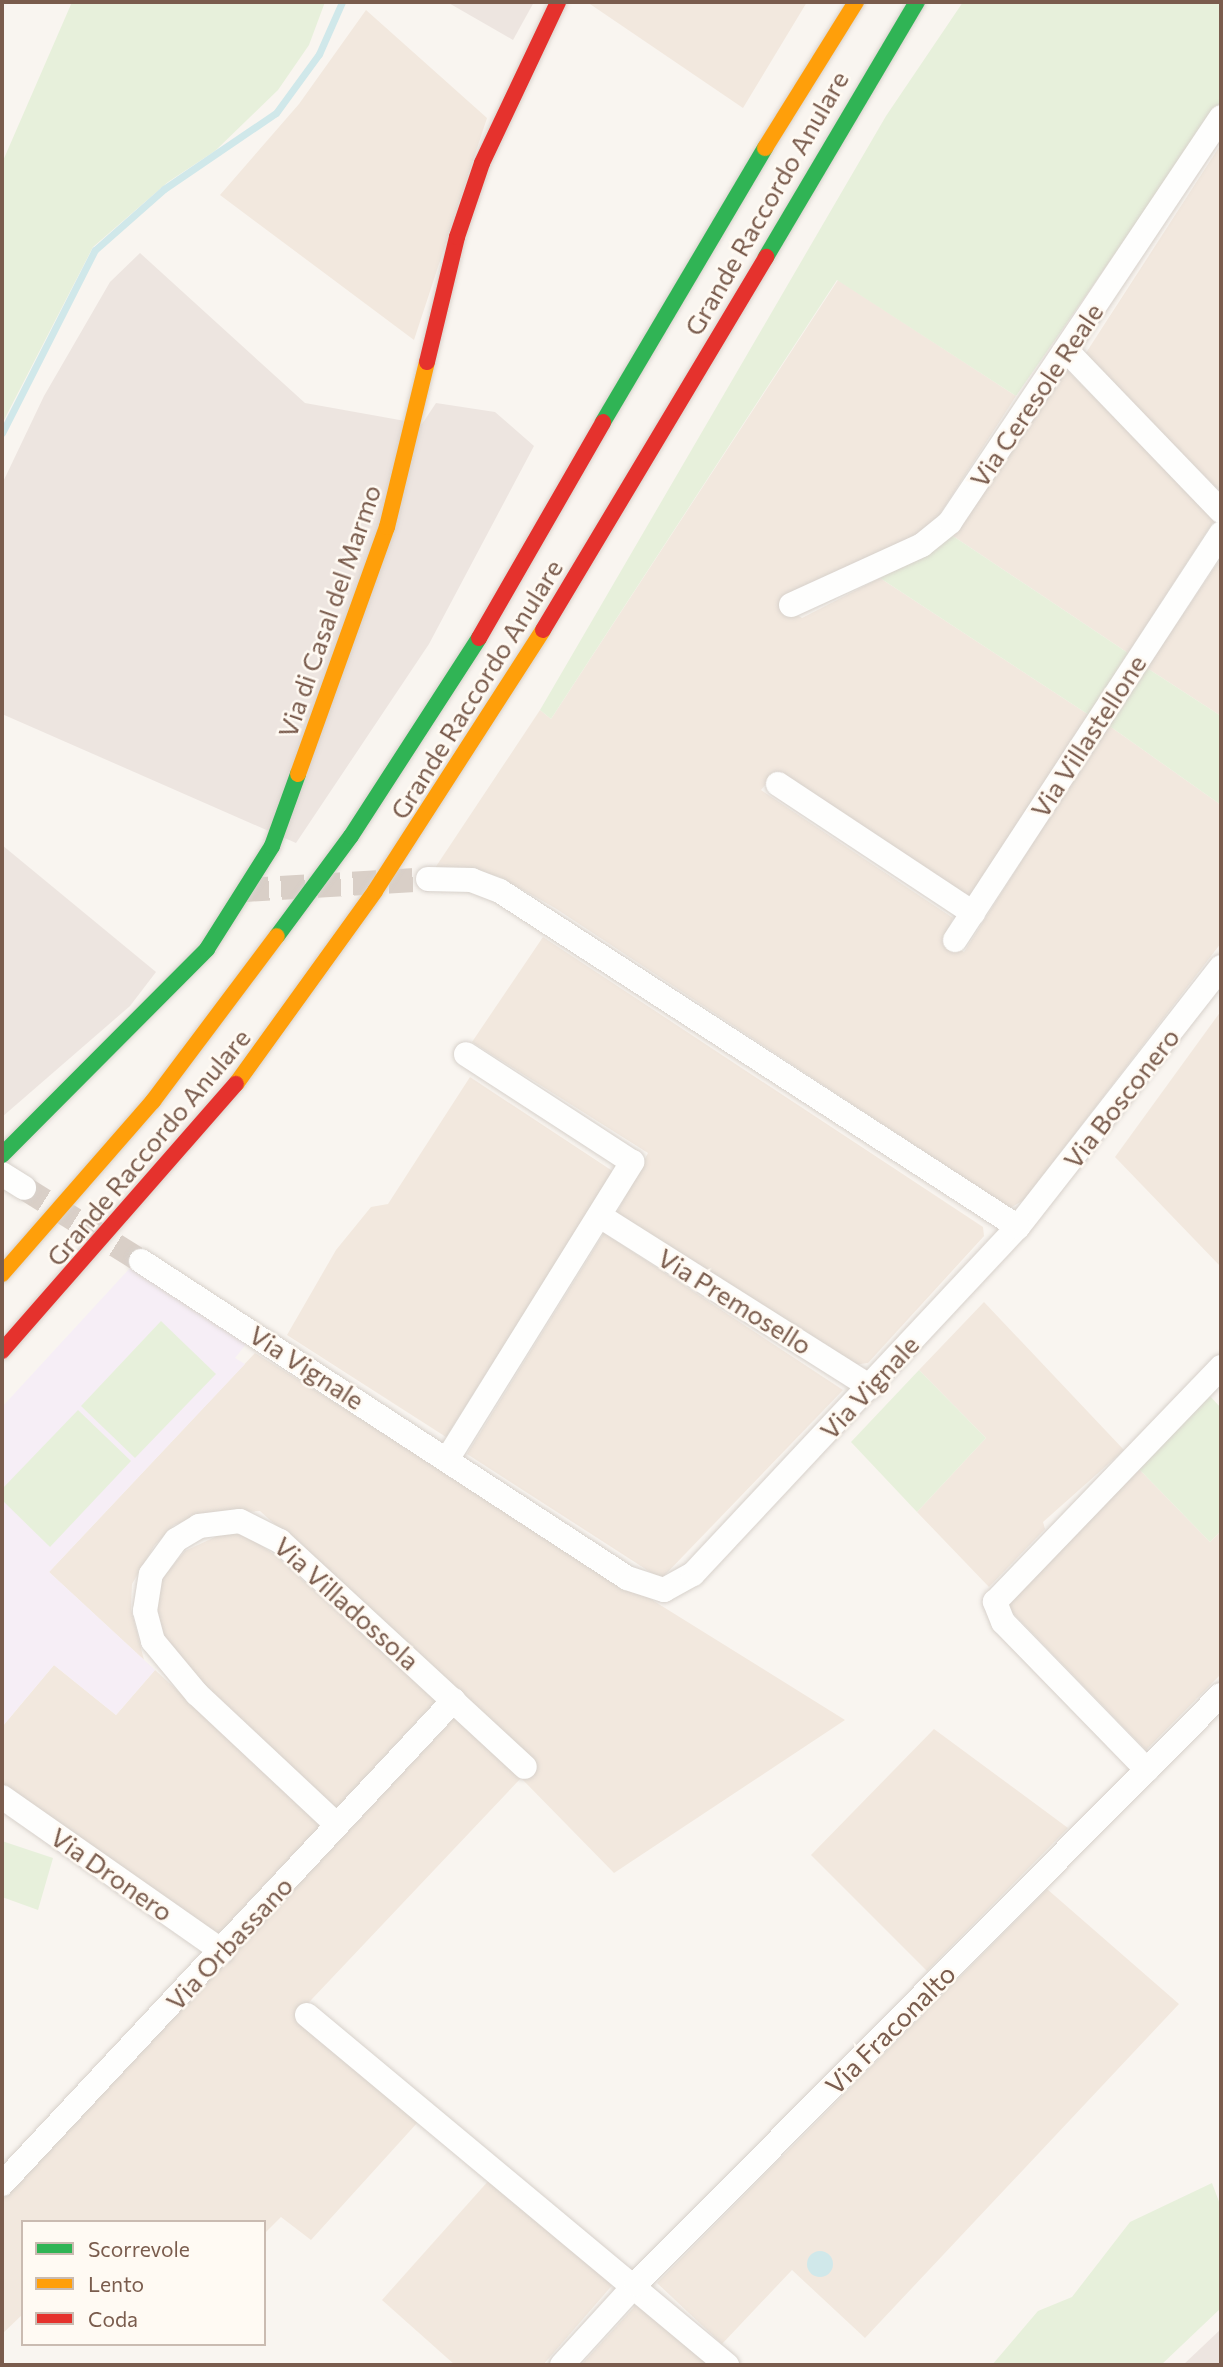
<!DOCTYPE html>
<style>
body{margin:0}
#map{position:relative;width:1223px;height:2367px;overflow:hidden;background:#f9f5f0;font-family:Commissioner,sans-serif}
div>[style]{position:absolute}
.residential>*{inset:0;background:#f2e8de}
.industrial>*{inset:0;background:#ede5e0}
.education>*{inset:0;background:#f6eef6}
.green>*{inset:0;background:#e7f0db}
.water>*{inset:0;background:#d0e8ea}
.round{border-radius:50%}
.stream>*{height:7px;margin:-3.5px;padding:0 3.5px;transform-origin:3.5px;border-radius:3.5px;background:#d0e8ea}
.street-tunnel>*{height:24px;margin-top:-12px;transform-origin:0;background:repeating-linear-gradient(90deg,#d9cfc7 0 24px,transparent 0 36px)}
.roads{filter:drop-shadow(0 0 2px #d7d1cb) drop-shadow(0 0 2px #d7d1cb)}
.street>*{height:24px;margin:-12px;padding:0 12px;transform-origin:12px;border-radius:12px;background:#fefefd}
.fast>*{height:16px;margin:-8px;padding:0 8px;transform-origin:8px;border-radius:8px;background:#30b455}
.slow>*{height:16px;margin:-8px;padding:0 8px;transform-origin:8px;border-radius:8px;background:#ff9f0a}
.jam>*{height:16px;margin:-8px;padding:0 8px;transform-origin:8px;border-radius:8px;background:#e5322d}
span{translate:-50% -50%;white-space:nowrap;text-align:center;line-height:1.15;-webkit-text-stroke:5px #fffaf3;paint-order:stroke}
.street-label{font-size:26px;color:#7a5c4d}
.frame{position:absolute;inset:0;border:4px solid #7a5c4d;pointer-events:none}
.legend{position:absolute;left:21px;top:2220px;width:245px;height:126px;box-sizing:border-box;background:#fffaf3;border:2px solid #cabbb1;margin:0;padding:9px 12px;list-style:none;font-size:21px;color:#7a5c4d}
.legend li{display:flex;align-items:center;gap:14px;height:35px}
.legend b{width:35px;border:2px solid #cabbb1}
</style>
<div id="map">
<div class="residential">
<div style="clip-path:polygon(587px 2px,807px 2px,743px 108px)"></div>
<div style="clip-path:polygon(366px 10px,487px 118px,414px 340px,220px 195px,299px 104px)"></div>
<div style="clip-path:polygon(1221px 144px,1221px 492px,1084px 356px)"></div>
<div style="clip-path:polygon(838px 280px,1016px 396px,925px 537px,784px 608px,802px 618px,880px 578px,1089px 715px,970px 899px,776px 772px,761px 790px,953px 918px,944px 939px,964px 952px,1108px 725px,1221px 805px,1221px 943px,1024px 1200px,1010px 1208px,555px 908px,498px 876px,433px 871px,540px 710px,551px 719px)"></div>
<div style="clip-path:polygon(1067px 370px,1215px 519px,1128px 653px,953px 536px)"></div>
<div style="clip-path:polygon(1221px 558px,1221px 716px,1147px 668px)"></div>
<div style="clip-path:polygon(543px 937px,983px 1227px,984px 1236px,868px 1363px,853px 1365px,615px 1216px,648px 1153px,472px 1042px)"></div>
<div style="clip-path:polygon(1221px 1011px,1221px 1267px,1115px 1157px)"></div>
<div style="clip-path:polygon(470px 1077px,614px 1172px,446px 1437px,287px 1335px,336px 1250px,371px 1207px,388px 1204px)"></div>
<div style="clip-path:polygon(604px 1233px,843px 1390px,661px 1579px,467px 1454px)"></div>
<div style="clip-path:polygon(984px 1302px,1124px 1450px,1043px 1522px,1045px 1529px,989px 1587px,917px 1512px,986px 1438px,919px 1370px)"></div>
<div style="clip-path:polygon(255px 1353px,845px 1720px,614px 1873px,521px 1778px,295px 2017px,418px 2122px,311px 2240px,281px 2217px,264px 2234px,264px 2222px,23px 2222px,23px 2314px,2px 2334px,2px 2200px,456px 1716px,343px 1586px,260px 1511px,204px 1514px,174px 1525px,154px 1546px,132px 1584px,131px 1609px,144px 1660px,49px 1572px)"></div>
<div style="clip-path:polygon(1136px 1466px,1210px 1542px,1221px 1531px,1221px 1674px,1146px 1750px,1007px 1607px)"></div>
<div style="clip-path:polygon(228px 1531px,253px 1539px,276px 1556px,436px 1701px,334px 1811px,170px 1658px,154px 1598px,161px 1580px,185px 1551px)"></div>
<div style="clip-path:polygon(54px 1665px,116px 1715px,155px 1670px,323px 1824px,218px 1936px,2px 1784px,2px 1727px)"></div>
<div style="clip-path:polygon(934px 1729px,1068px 1828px,927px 1971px,811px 1855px)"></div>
<div style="clip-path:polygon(1047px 1889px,1179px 2004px,865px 2338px,792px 2270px,722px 2344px,657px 2283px)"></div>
<div style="clip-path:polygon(490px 2179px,615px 2282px,543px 2365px,455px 2365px,382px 2300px)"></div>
<div style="clip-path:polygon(638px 2303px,708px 2365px,581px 2365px)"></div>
</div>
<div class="industrial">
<div style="clip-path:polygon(447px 2px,534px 2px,513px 40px)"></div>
<div style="clip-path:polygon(140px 253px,305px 403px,422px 424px,436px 403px,495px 412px,534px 446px,429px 644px,296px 843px,2px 714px,2px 484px,44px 396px,110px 282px)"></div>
<div style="clip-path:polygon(2px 845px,156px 972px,130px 1006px,2px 1117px)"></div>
<div style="clip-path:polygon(1221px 2329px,1221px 2365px,1183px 2365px)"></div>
</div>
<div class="education">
<div style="clip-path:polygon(130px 1268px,247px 1343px,235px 1358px,245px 1364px,49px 1572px,155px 1670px,116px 1715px,54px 1665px,2px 1727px,2px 1407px)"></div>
</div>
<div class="green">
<div style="clip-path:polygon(72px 2px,325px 2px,309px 45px,278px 90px,215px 151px,168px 182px,93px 247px,2px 424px,2px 163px)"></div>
<div style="clip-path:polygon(963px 2px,1221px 2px,1221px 101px,1016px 396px,837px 280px,551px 719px,540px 710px,886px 116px)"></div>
<div style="clip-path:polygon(953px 536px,1128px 653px,1089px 715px,880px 578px)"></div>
<div style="clip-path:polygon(1147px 668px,1221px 716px,1221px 805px,1108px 725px)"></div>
<div style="clip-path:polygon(161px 1321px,216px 1374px,135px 1458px,81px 1406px)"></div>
<div style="clip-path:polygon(919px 1370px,986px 1438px,917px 1512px,851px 1442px)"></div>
<div style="clip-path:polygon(1209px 1395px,1221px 1408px,1221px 1531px,1210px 1542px,1136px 1466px)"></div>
<div style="clip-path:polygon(78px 1410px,131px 1461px,50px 1547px,2px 1500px,2px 1489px)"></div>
<div style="clip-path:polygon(2px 1841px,53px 1858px,38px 1910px,2px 1897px)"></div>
<div style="clip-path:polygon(1212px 2183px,1221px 2207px,1221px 2308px,1161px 2365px,992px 2365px,1038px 2311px,1072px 2297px,1130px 2222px)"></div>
</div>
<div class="water">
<div class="round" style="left:807px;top:2251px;width:26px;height:26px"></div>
</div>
<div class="stream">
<div style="left:2px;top:433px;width:205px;rotate:-63.1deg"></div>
<div style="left:95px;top:250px;width:92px;rotate:-41.5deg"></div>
<div style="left:164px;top:189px;width:135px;rotate:-34.2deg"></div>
<div style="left:276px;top:113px;width:73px;rotate:-53.9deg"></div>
<div style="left:319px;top:54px;width:57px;rotate:-66.1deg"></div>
</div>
<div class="street-tunnel">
<div style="left:245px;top:890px;width:183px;rotate:-3.4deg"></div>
<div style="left:24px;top:1188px;width:138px;rotate:32deg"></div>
</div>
<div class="roads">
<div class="street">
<div style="left:1067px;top:351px;width:222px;rotate:46.1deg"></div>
<div style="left:791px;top:605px;width:144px;rotate:-24.6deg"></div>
<div style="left:922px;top:545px;width:36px;rotate:-39deg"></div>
<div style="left:950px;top:522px;width:487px;rotate:-56.2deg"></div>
<div style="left:778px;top:784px;width:234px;rotate:33.5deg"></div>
<div style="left:955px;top:940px;width:486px;rotate:-56.8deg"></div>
<div style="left:2px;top:1174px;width:26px;rotate:32deg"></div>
<div style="left:600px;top:1216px;width:320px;rotate:32.3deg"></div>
<div style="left:1018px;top:1227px;width:330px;rotate:-52deg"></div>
<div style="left:141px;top:1261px;width:580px;rotate:33.11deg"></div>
<div style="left:627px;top:1578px;width:39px;rotate:18deg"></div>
<div style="left:664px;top:1590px;width:33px;rotate:-29deg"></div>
<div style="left:693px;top:1574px;width:475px;rotate:-46.9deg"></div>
<div style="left:1018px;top:1227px;width:617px;rotate:-147.03deg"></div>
<div style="left:500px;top:891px;width:30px;rotate:-159deg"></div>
<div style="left:472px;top:880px;width:44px;rotate:-178.7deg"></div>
<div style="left:448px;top:1458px;width:349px;rotate:-58.1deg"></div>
<div style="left:632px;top:1162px;width:198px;rotate:-147deg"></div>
<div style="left:1147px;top:1770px;width:206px;rotate:-134.2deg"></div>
<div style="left:1003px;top:1622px;width:22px;rotate:-112deg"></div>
<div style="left:995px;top:1602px;width:326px;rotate:-46.1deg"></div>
<div style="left:2px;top:1797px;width:269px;rotate:35deg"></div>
<div style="left:337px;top:1825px;width:192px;rotate:-136.9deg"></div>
<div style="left:197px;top:1694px;width:69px;rotate:-129.7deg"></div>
<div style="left:153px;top:1641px;width:31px;rotate:-105deg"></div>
<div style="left:145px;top:1611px;width:37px;rotate:-81deg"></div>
<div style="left:151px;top:1574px;width:42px;rotate:-53.7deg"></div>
<div style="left:176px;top:1540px;width:27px;rotate:-31deg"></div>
<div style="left:199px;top:1526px;width:41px;rotate:-7deg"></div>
<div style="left:240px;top:1521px;width:45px;rotate:26.6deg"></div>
<div style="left:280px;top:1541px;width:333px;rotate:42.7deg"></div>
<div style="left:307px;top:2015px;width:547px;rotate:39.81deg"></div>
<div style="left:2px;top:2184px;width:662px;rotate:-46.96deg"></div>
<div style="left:562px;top:2365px;width:110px;rotate:-47.6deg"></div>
<div style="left:636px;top:2284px;width:830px;rotate:-45.2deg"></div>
</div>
<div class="fast">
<div style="left:766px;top:257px;width:296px;rotate:-59.4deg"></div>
<div style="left:603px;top:422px;width:318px;rotate:-59.4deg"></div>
<div style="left:277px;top:936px;width:124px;rotate:-53.5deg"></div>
<div style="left:351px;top:836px;width:236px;rotate:-57.1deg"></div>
<div style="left:2px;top:1155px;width:291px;rotate:-45.1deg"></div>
<div style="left:207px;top:949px;width:122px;rotate:-57.7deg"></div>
<div style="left:272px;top:846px;width:77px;rotate:-70.1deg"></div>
</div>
<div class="slow">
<div style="left:765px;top:148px;width:172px;rotate:-58.1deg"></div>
<div style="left:298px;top:774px;width:263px;rotate:-70.2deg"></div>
<div style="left:387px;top:527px;width:170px;rotate:-76.4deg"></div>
<div style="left:236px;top:1084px;width:238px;rotate:-54.2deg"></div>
<div style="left:375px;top:891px;width:310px;rotate:-57.2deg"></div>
<div style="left:2px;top:1274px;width:230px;rotate:-48.9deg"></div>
<div style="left:153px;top:1101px;width:206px;rotate:-53.1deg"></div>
</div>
<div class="jam">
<div style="left:427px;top:362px;width:129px;rotate:-76.5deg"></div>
<div style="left:457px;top:237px;width:78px;rotate:-71.3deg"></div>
<div style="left:482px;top:163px;width:178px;rotate:-64.7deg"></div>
<div style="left:543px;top:630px;width:435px;rotate:-59.1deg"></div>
<div style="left:479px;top:638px;width:249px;rotate:-60.1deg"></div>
<div style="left:2px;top:1351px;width:355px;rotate:-48.8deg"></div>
</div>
</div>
<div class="street-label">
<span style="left:766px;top:203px;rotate:-60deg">Grande Raccordo Anulare</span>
<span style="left:1036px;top:395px;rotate:-56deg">Via Ceresole Reale</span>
<span style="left:329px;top:611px;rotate:-71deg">Via di Casal del Marmo</span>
<span style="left:476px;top:689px;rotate:-58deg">Grande Raccordo Anulare</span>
<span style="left:1088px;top:736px;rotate:-57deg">Via Villastellone</span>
<span style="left:1121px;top:1098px;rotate:-52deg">Via Bosconero</span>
<span style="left:148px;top:1147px;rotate:-50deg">Grande Raccordo Anulare</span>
<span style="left:735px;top:1301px;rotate:32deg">Via Premosello</span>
<span style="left:307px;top:1367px;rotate:33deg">Via Vignale</span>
<span style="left:869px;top:1387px;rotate:-47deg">Via Vignale</span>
<span style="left:347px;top:1603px;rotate:42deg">Via Villadossola</span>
<span style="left:112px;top:1874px;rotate:35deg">Via Dronero</span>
<span style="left:229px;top:1943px;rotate:-47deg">Via Orbassano</span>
<span style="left:890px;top:2029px;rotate:-45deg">Via Fraconalto</span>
</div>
<div class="frame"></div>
<ul class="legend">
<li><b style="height:9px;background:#30b455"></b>Scorrevole</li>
<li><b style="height:9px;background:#ff9f0a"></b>Lento</li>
<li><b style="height:9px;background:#e5322d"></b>Coda</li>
</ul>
</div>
